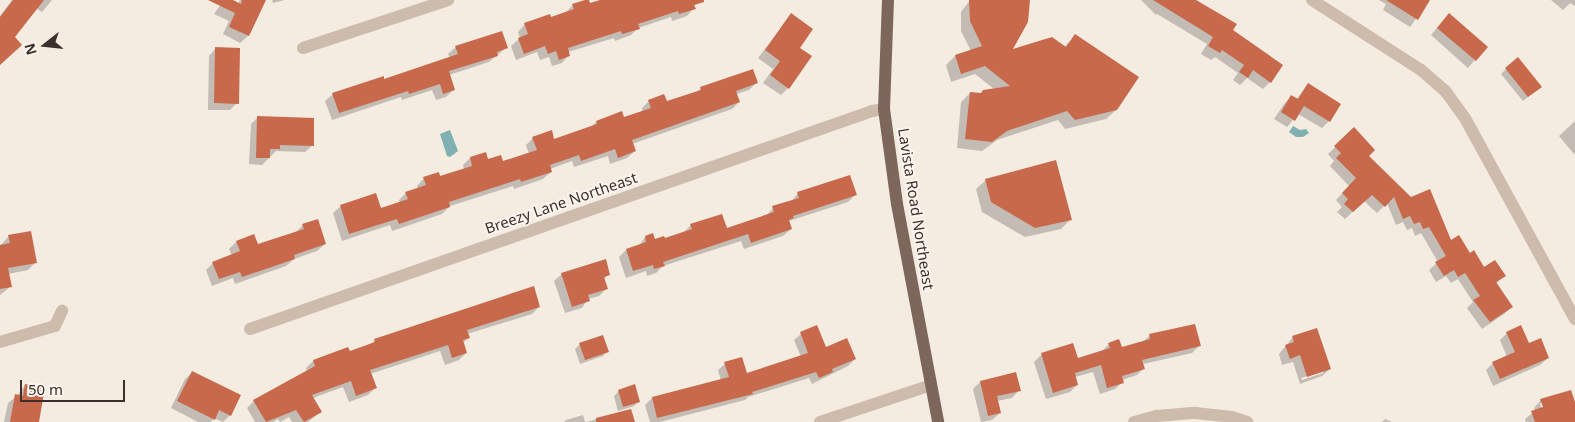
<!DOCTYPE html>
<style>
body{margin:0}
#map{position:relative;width:1575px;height:422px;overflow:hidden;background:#f4ebe1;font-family:"Noto Sans",sans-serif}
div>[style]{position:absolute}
.water>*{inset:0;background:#7fb0b2}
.shadow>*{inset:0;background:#0003}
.building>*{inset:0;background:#c8694b}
.minor>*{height:12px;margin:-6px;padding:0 6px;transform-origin:6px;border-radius:6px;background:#cdbbac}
.major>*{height:12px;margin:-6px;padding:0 6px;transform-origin:6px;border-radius:6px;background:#7d675c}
span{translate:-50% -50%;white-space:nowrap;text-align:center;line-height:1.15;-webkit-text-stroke:4px #fbf5ee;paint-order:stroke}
.street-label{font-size:15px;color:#3b302b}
.north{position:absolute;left:20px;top:20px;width:50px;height:50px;-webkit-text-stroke:4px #fbf5ee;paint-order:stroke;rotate:254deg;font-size:14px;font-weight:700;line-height:20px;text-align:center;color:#3b302b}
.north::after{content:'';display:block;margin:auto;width:18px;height:22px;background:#3b302b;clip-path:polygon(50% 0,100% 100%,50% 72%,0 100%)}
.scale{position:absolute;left:20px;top:380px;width:105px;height:22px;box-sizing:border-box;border:2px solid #3b302b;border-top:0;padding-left:6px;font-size:15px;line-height:18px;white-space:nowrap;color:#3b302b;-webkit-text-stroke:4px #fbf5ee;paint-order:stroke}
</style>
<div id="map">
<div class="water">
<div style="clip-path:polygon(1293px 126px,1300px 130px,1306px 129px,1309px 133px,1303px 137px,1296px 137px,1289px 132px)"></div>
<div style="clip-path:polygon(450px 130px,458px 151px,450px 157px,447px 156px,440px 134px)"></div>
</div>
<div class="shadow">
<div style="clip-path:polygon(12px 0,52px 0,42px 12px,36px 8px,13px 37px,0 64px,0 16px)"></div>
<div style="clip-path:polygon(224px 0,238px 4px,240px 0,264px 0,248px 36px,240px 43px,223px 34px,229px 21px,214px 14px)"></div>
<div style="clip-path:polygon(272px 0,285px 0,273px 3px)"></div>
<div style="clip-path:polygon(604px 0,704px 0,693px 6px,694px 8px,687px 16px,672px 21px,671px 17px,638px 28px,631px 35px,615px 41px,614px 38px,568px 52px,569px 55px,562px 63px,552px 66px,549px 57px,540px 60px,537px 52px,516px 60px,511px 46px,520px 38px,518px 32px,525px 24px,551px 19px,566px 12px,573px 5px,589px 5px)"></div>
<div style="clip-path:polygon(970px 0,1026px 0,1010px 51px,1064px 47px,1075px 36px,1116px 110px,1106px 119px,1065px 129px,1058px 120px,997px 140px,982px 151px,957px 148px,961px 102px,970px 93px,981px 94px,994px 89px,975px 74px,951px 82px,946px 65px,955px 56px,971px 51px,961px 31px,961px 12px)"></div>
<div style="clip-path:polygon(1141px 0,1194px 0,1232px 31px,1270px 82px,1263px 89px,1247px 78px,1240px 85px,1233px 80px,1238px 73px,1215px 57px,1211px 60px,1201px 54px,1207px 44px,1157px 14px,1156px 15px)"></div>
<div style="clip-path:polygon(1379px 0,1427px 0,1429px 1px,1410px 27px,1383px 10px,1386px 4px)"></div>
<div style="clip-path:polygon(1551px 0,1575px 0,1575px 6px,1570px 3px,1563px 10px)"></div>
<div style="clip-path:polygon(792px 14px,788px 88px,781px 95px,763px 83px,773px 69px,758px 58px)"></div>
<div style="clip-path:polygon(1442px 22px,1486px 47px,1468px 68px,1431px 35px)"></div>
<div style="clip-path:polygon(456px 47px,506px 48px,489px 62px,449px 75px,453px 90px,446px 97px,436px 100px,432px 90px,402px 100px,401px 97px,332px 120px,325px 101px,333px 94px,384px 80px,450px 58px,448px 54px)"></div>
<div style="clip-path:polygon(216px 48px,237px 103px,230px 110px,208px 110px,209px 56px)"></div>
<div style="clip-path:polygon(1506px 69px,1535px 91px,1523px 101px,1501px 74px)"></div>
<div style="clip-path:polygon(756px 83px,749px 90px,736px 94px,739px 102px,732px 109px,632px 144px,635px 151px,627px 158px,610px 164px,608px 156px,574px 167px,572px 161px,550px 169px,551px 172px,543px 179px,514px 189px,513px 186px,450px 206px,442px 214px,392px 231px,390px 225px,342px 241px,333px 213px,341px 206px,380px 210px,400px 203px,399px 200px,406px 193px,418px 189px,417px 186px,424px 178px,439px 177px,464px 169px,463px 165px,470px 158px,503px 163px,529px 154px,526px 145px,533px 138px,554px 141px,590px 128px,596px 122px,623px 119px,643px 112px,642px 108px,649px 101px,666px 103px,696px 93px,701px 88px)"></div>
<div style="clip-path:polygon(1308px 84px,1329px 121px,1322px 128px,1298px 114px,1287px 127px,1274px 119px,1284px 104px,1291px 97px,1296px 100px)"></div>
<div style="clip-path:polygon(258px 117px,313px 145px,305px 152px,276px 151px,262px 165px,249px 164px,251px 124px)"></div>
<div style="clip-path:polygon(1575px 121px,1575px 154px,1574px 154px,1559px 136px)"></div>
<div style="clip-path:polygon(1354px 129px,1367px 156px,1450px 242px,1484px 269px,1504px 276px,1496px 284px,1511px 307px,1504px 314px,1482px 329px,1467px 308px,1473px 302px,1458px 279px,1451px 283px,1446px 276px,1436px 282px,1429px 270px,1438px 262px,1421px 233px,1415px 236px,1412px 228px,1407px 230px,1403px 222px,1396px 225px,1387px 203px,1377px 213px,1364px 201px,1345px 219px,1337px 212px,1342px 207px,1336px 200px,1349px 186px,1330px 166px,1334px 161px,1328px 154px)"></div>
<div style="clip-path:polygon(986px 180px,1070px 220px,1061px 229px,1025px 237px,982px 212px,976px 189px)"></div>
<div style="clip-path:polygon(798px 193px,855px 195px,848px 202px,789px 221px,791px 229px,783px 236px,744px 249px,741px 241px,663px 266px,656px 273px,647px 276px,646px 271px,626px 278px,619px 257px,626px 250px,639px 246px,645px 237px,655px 241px,664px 240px,683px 233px,691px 225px,726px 230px,766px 216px,773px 208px,791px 202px)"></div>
<div style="clip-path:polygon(303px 225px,325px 244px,317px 251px,294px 259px,286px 266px,235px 284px,233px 278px,212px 286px,206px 270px,213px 263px,232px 256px,229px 249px,236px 242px,257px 246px,296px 232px)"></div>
<div style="clip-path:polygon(9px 236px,35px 263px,28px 270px,8px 274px,10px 287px,0 295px,0 246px)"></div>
<div style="clip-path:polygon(562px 274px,609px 274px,603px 280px,606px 289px,599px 296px,588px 299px,582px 308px,565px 313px,554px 281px)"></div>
<div style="clip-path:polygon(533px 287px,539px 307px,532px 314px,467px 334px,468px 338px,463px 343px,466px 353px,459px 360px,445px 365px,440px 351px,370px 374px,375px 388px,368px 395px,349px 402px,343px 387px,313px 398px,320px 412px,308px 422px,292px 422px,289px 417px,280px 422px,278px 419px,273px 422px,255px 422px,247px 408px,254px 401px,307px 371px,306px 368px,313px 361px,347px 349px,349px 353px,369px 346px,374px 341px)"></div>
<div style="clip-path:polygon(817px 327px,825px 348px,855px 359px,848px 366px,812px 384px,809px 378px,748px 397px,745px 400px,660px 422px,650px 422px,645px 405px,652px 398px,721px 381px,718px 370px,725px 364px,746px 374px,801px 357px,794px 340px,801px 334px)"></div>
<div style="clip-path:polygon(1507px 333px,1548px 358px,1540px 365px,1493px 386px,1486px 370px,1493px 363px,1507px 357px,1500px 340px)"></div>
<div style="clip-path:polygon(1149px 336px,1199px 346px,1192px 353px,1143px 364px,1144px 368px,1137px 375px,1122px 380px,1123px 382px,1115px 389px,1100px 394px,1093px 372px,1075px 377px,1077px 385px,1070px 392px,1046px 399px,1034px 362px,1041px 355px,1072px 345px,1077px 360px,1102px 351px,1109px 344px,1121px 349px,1142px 343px)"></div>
<div style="clip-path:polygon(evenodd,1293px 337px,1330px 369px,1322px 376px,1300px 384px,1293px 362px,1282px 365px,1279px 354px,1293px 337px,1323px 371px,1323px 373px,1302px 380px,1301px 378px,1323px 371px)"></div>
<div style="clip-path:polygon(580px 344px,607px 351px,603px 356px,580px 364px,575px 349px)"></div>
<div style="clip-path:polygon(193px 372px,230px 415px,223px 422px,214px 418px,211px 422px,198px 422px,171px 408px,185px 379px)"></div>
<div style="clip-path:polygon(1015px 374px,1019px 390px,1012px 398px,997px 401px,1000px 413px,992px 420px,981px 422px,973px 389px,980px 382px)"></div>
<div style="clip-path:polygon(25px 385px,38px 422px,4px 422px,8px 403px,17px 396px)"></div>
<div style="clip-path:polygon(619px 391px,639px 401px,634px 406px,618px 411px,614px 396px)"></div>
<div style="clip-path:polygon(evenodd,1541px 400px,1575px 406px,1575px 422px,1526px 422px,1525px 419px,1535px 411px,1534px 408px,1541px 400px,1540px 403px,1543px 403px,1543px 414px,1540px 403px)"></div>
<div style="clip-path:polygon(619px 413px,633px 422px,586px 422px)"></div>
<div style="clip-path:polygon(583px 415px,585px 422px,564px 422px,566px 420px)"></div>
<div style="clip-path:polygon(1385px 419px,1392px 422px,1382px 422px)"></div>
</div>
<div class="building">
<div style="clip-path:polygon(13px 0,44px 0,15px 37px,22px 45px,0 65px,0 17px)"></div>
<div style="clip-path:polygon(208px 0,233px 0,241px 4px,242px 0,266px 0,249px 36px,229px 27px,235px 13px)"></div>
<div style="clip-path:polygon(585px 0,589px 0,590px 3px,600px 0,704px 0,704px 2px,694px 5px,696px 9px,679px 14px,678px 11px,638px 24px,640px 29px,622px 34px,621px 31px,568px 48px,570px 56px,559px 60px,556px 51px,548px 54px,545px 46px,524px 54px,518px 38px,528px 34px,524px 23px,550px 14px,551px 17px,574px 9px,572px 4px)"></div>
<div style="clip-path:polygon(969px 0,1030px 0,1028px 22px,1013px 49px,1052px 37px,1066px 47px,1075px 34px,1139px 77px,1117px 110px,1075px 120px,1067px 111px,1007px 131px,992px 142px,965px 139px,970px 92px,981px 93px,983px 90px,1010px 86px,985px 66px,961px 74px,955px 55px,982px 46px,970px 21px)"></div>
<div style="clip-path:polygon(1153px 0,1196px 0,1237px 24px,1233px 30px,1283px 65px,1271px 83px,1253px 70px,1248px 78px,1239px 72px,1244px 65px,1222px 50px,1220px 53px,1208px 46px,1213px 37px)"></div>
<div style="clip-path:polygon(1386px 0,1430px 0,1418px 20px)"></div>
<div style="clip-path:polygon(791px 13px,813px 29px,800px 48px,812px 56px,789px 89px,770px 75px,780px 61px,765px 50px)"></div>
<div style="clip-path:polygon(1449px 13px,1488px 47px,1476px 61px,1437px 28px)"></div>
<div style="clip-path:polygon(502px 31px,508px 48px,497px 52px,498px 56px,449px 71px,455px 90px,443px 94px,440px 84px,409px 94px,408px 91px,339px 113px,332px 93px,384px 76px,384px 79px,458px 54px,455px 46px)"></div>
<div style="clip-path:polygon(215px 47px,240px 48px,239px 104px,214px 103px)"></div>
<div style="clip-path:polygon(1518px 57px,1542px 87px,1528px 97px,1505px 68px)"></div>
<div style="clip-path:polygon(753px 69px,758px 83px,736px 91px,740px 102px,632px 140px,636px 151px,618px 158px,615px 149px,581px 161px,579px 155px,550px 165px,552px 172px,521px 182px,520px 179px,449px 202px,450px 207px,399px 224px,397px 219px,349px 234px,340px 205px,376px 193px,381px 208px,408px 199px,405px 192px,426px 185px,423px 177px,439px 172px,440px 176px,472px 166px,470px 157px,486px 152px,488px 159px,501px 155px,503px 161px,537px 150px,532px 137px,552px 130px,554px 139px,597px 124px,596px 121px,622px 111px,624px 117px,651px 108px,648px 100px,664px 94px,667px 101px,701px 90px,700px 87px)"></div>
<div style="clip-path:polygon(1308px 83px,1341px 104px,1330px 122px,1304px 106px,1295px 121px,1281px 112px,1291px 95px,1298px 99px)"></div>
<div style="clip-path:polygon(257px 116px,314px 118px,314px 146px,280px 145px,280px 149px,270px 149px,270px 158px,256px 158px)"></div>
<div style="clip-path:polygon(1354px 127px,1375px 150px,1369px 156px,1411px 197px,1430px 189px,1451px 240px,1459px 235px,1470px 253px,1474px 250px,1484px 267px,1495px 260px,1506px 276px,1496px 282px,1513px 307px,1490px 322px,1473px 300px,1480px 296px,1465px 273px,1458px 277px,1454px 270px,1444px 276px,1435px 262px,1446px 256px,1429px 227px,1423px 229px,1420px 222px,1414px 224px,1410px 216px,1403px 219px,1394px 197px,1385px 207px,1372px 195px,1353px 212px,1344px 204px,1348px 199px,1342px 193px,1356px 178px,1336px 158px,1341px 153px,1334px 146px)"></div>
<div style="clip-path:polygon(1056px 160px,1072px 220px,1035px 228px,991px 202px,985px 179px)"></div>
<div style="clip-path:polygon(850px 175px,857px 195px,793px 216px,794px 218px,789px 220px,792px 229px,751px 243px,748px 234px,663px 262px,665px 266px,654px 269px,653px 265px,633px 271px,626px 249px,646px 242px,645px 236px,653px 233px,655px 239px,664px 236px,665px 238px,692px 229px,690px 224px,722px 214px,727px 228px,774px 212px,772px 206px,799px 198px,797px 192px)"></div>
<div style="clip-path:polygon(318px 219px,326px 244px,294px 255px,295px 259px,242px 277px,240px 272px,219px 279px,212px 262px,240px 251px,236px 241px,254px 234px,258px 244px,304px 229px,302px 224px)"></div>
<div style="clip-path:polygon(31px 231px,37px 263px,8px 268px,12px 287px,0 289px,0 245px,10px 243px,8px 235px)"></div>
<div style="clip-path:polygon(606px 259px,610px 275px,604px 277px,608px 289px,588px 295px,590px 301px,572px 307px,561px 273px)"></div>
<div style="clip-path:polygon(534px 286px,540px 307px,467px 330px,470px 338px,463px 340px,467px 353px,452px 358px,448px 345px,370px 370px,377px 388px,356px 396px,351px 381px,312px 395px,322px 412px,304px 422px,296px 410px,266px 422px,253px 400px,315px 366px,313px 360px,348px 347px,350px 351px,375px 342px,374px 339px)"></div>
<div style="clip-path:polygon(1195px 324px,1201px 346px,1142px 360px,1145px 369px,1122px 376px,1124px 383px,1107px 388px,1101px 365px,1075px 373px,1078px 385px,1053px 393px,1041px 353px,1073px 343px,1078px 358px,1110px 348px,1108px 343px,1119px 339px,1122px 347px,1150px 339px,1149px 334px)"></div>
<div style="clip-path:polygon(817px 325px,826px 347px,847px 338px,856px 359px,832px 369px,833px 372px,819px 378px,816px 372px,752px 392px,753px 394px,657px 418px,652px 397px,729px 377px,724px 362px,742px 357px,747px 373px,808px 353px,800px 332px)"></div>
<div style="clip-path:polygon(1521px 325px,1529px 343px,1541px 338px,1549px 358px,1500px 379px,1492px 362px,1515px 352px,1506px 332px)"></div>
<div style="clip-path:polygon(1317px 328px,1331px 369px,1307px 377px,1300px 355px,1290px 359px,1285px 345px,1294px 342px,1292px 336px)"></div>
<div style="clip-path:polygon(603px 335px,609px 352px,585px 360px,579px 343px)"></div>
<div style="clip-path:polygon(192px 371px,241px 395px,231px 416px,219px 410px,215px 420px,177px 401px)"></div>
<div style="clip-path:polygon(1016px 372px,1021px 391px,997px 396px,1001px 413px,988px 416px,980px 381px)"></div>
<div style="clip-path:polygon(25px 384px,45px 387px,39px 422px,10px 422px,15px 394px,23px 396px)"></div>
<div style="clip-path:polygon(635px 384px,640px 402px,623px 407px,618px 390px)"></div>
<div style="clip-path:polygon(1571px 390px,1575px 402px,1575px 422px,1535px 422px,1531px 411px,1543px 407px,1540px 399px)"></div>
<div style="clip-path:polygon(631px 409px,635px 422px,596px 422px,596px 418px)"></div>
</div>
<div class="minor">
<div style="left:1312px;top:0;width:130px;rotate:32.7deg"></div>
<div style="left:1421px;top:70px;width:33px;rotate:41deg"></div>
<div style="left:1446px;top:92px;width:34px;rotate:54deg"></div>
<div style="left:1466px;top:120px;width:227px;rotate:61.3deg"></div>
<div style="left:303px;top:48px;width:153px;rotate:-18.3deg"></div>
<div style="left:250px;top:329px;width:659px;rotate:-19.31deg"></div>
<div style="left:872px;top:111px;width:12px;rotate:-9deg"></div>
<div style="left:0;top:342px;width:57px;rotate:-16.2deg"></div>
<div style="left:55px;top:326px;width:17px;rotate:-65deg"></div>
<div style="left:820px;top:422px;width:117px;rotate:-18.4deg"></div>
<div style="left:1134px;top:422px;width:24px;rotate:-15deg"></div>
<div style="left:1157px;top:416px;width:38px;rotate:-5deg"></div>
<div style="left:1195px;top:413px;width:37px;rotate:6deg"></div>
<div style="left:1232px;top:417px;width:16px;rotate:18deg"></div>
</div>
<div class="major">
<div style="left:888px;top:0;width:109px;rotate:92.1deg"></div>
<div style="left:884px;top:109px;width:96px;rotate:82.2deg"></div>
<div style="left:897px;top:204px;width:222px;rotate:79.3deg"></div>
</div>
<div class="street-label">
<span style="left:561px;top:203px;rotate:-19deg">Breezy Lane Northeast</span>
<span style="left:916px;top:209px;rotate:81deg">Lavista Road Northeast</span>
</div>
<div class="north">N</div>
<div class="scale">50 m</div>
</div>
